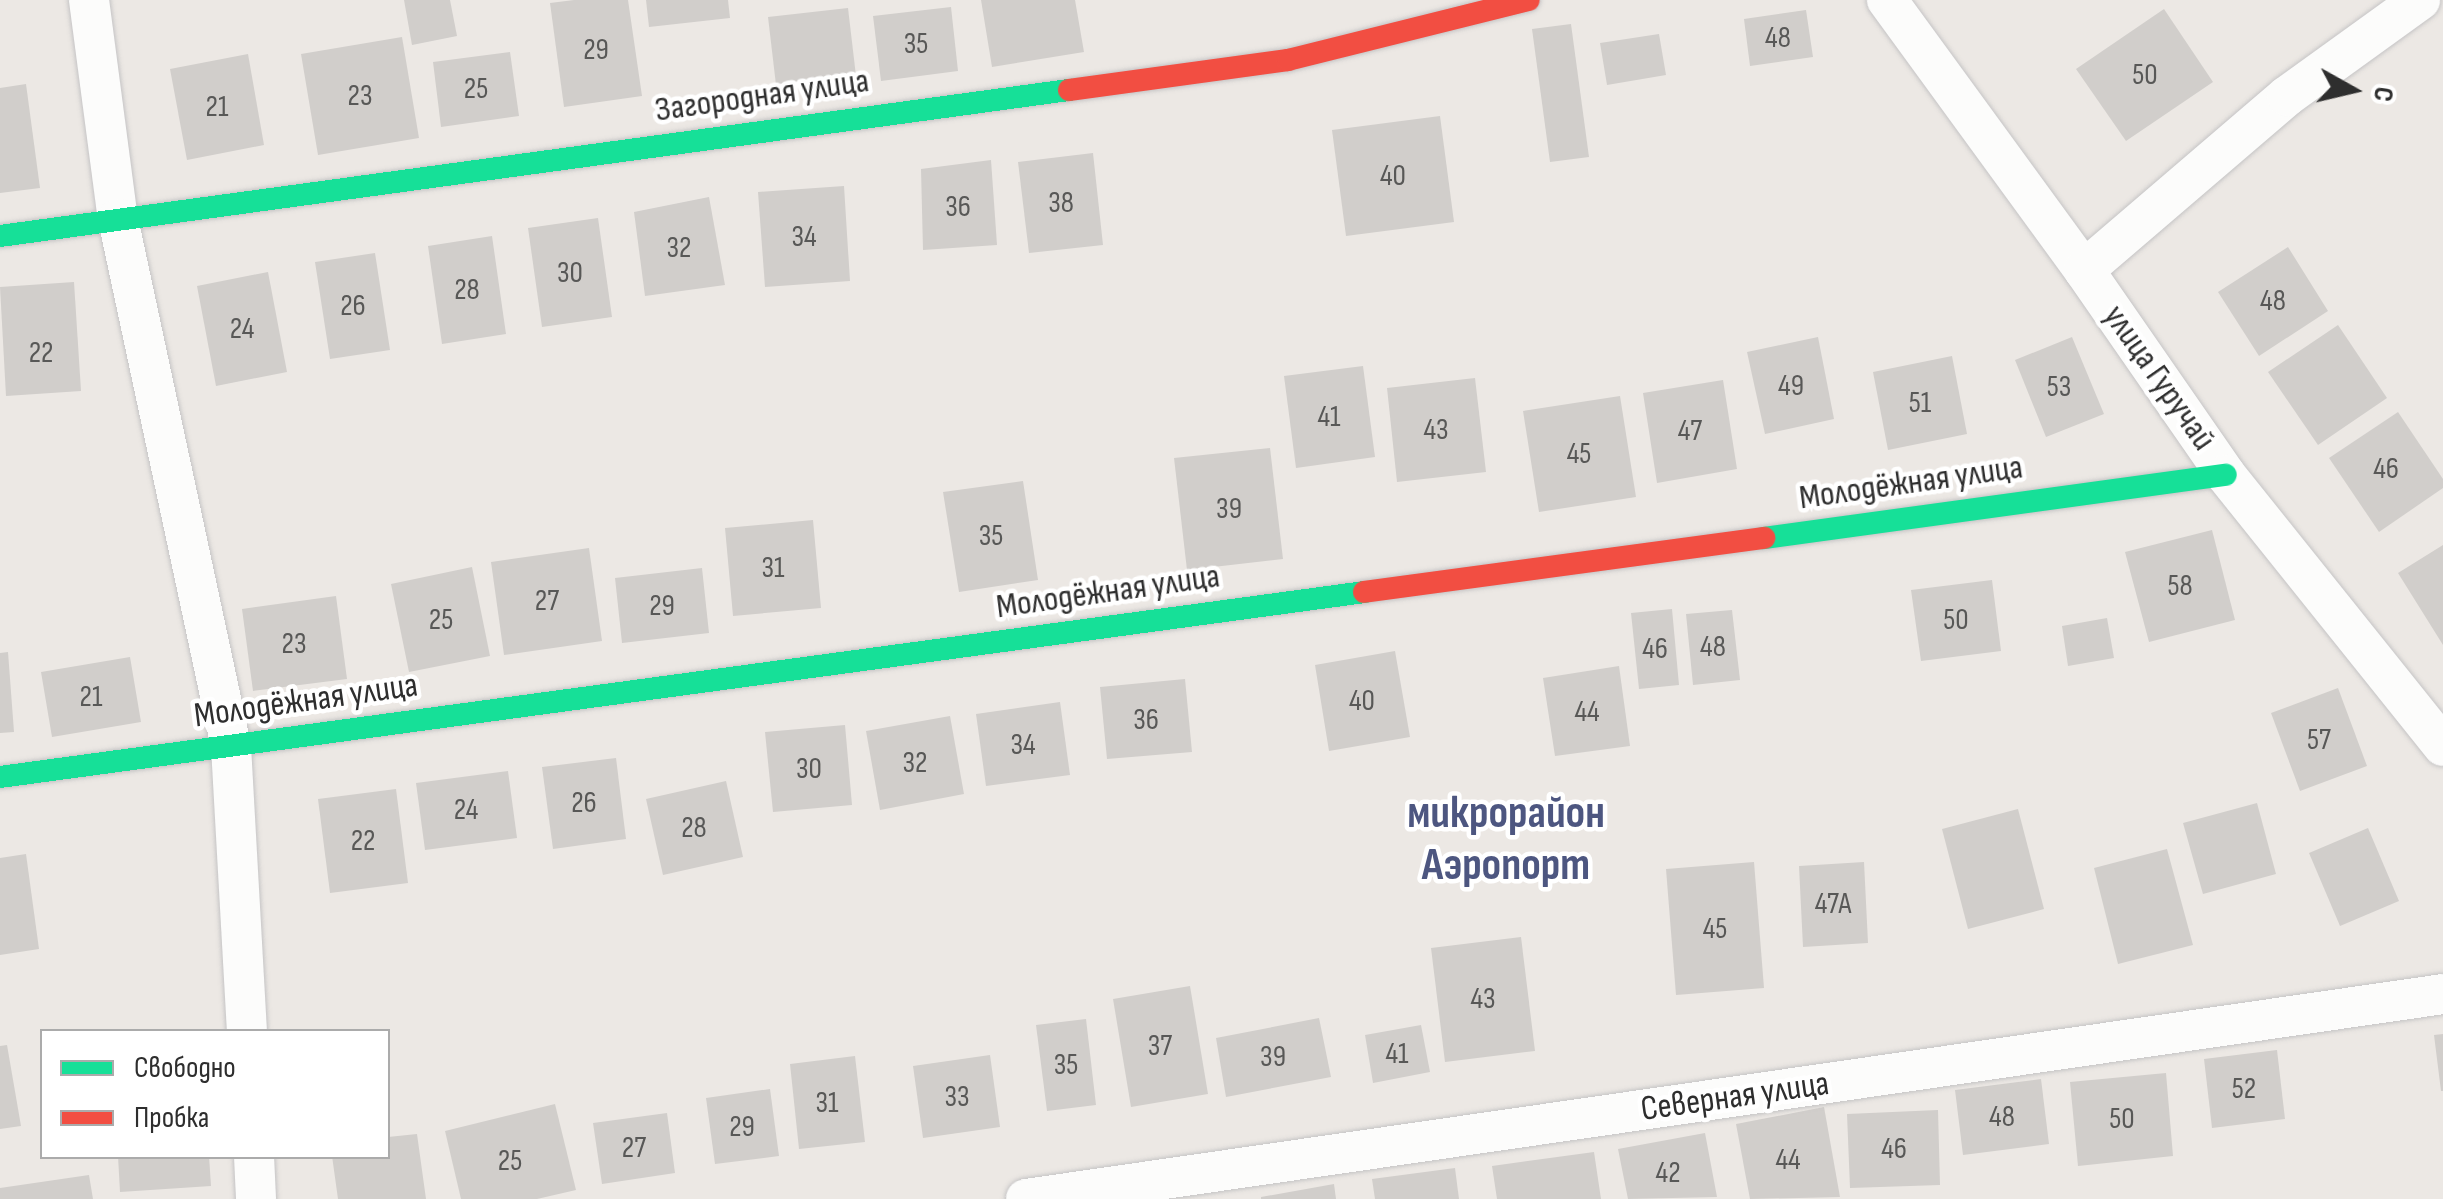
<!DOCTYPE html>
<meta charset="utf-8">
<style>
body{margin:0}
#map{position:relative;width:2443px;height:1199px;overflow:hidden;background:#ece8e4;font-family:"Sofia Sans Condensed",sans-serif}
div>[style]{position:absolute}
.building>*{inset:0;background:#d1cecb}
.roads{filter:drop-shadow(0 0 2px #c5c4c5) drop-shadow(0 0 2px #c5c4c5)}
.street>*{height:40px;margin:-20px;padding:0 20px;transform-origin:20px;border-radius:20px;background:#fcfcfb}
.fast>*{height:22px;margin:-11px;padding:0 11px;transform-origin:11px;border-radius:11px;background:#16e098}
.jam>*{height:22px;margin:-11px;padding:0 11px;transform-origin:11px;border-radius:11px;background:#f24e42}
span{translate:-50% -50%;white-space:nowrap;text-align:center;line-height:1.15;-webkit-text-stroke:9px #fff;paint-order:stroke}
.number-label{font-size:30px;color:#585857}
.number-label span{-webkit-text-stroke-width:0}
.street-label{font-size:35px;color:#2e2e2e}
.district-label{font-size:45px;color:#4d5680;font-weight:700}
.legend{position:absolute;left:40px;top:1029px;width:350px;height:130px;box-sizing:border-box;background:#fff;border:2px solid #ababab;margin:0;padding:12px 18px;list-style:none;font-size:30px;color:#2e2e2e}
.legend li{display:flex;align-items:center;gap:20px;height:50px}
.legend b{width:50px;border:2px solid #ababab}
.north{position:absolute;left:2303px;top:40px;width:100px;height:100px;-webkit-text-stroke:8px #fff;paint-order:stroke;rotate:98deg;font-size:28px;font-weight:700;line-height:40px;text-align:center;color:#2e2e2e}
.north::after{content:'';display:block;margin:auto;width:35px;height:45px;background:#2e2e2e;clip-path:polygon(50% 0,100% 100%,50% 72%,0 100%)}
</style>
<div id="map">
<div class="building">
<div style="clip-path:polygon(404px 0,450px 0,457px 36px,412px 45px)"></div>
<div style="clip-path:polygon(574px 0,628px 0,642px 96px,564px 107px,550px 3px)"></div>
<div style="clip-path:polygon(646px 0,728px 0,730px 18px,649px 27px)"></div>
<div style="clip-path:polygon(981px 0,1075px 0,1084px 52px,992px 67px)"></div>
<div style="clip-path:polygon(951px 7px,958px 71px,881px 81px,873px 16px)"></div>
<div style="clip-path:polygon(848px 8px,856px 76px,776px 85px,768px 17px)"></div>
<div style="clip-path:polygon(2164px 9px,2213px 82px,2126px 141px,2076px 69px)"></div>
<div style="clip-path:polygon(1806px 10px,1813px 57px,1750px 66px,1744px 19px)"></div>
<div style="clip-path:polygon(1571px 24px,1589px 157px,1550px 162px,1532px 29px)"></div>
<div style="clip-path:polygon(1659px 34px,1666px 75px,1607px 85px,1600px 43px)"></div>
<div style="clip-path:polygon(402px 37px,419px 138px,318px 155px,301px 54px)"></div>
<div style="clip-path:polygon(510px 52px,519px 116px,441px 127px,433px 62px)"></div>
<div style="clip-path:polygon(248px 54px,264px 145px,187px 160px,170px 69px)"></div>
<div style="clip-path:polygon(26px 84px,40px 188px,0 193px,0 88px)"></div>
<div style="clip-path:polygon(1440px 116px,1454px 222px,1346px 236px,1332px 130px)"></div>
<div style="clip-path:polygon(1093px 153px,1103px 245px,1029px 253px,1018px 162px)"></div>
<div style="clip-path:polygon(991px 160px,997px 245px,923px 250px,921px 169px)"></div>
<div style="clip-path:polygon(844px 186px,850px 281px,765px 287px,758px 192px)"></div>
<div style="clip-path:polygon(709px 197px,725px 285px,645px 296px,634px 212px)"></div>
<div style="clip-path:polygon(598px 218px,612px 317px,542px 327px,528px 228px)"></div>
<div style="clip-path:polygon(492px 236px,506px 334px,442px 344px,428px 246px)"></div>
<div style="clip-path:polygon(2288px 247px,2328px 311px,2259px 356px,2218px 292px)"></div>
<div style="clip-path:polygon(375px 253px,390px 350px,330px 359px,315px 262px)"></div>
<div style="clip-path:polygon(268px 272px,287px 372px,216px 386px,197px 286px)"></div>
<div style="clip-path:polygon(74px 282px,81px 391px,6px 396px,0 287px)"></div>
<div style="clip-path:polygon(2338px 325px,2387px 398px,2318px 445px,2268px 372px)"></div>
<div style="clip-path:polygon(1818px 337px,1834px 419px,1765px 434px,1747px 352px)"></div>
<div style="clip-path:polygon(2072px 337px,2104px 414px,2046px 437px,2015px 360px)"></div>
<div style="clip-path:polygon(1952px 356px,1967px 434px,1888px 450px,1873px 372px)"></div>
<div style="clip-path:polygon(1363px 366px,1375px 457px,1296px 468px,1284px 376px)"></div>
<div style="clip-path:polygon(1475px 378px,1486px 472px,1397px 482px,1387px 388px)"></div>
<div style="clip-path:polygon(1723px 380px,1737px 469px,1657px 483px,1643px 393px)"></div>
<div style="clip-path:polygon(1620px 396px,1636px 497px,1539px 512px,1523px 411px)"></div>
<div style="clip-path:polygon(2398px 412px,2443px 479px,2443px 488px,2379px 532px,2329px 458px)"></div>
<div style="clip-path:polygon(1270px 448px,1283px 559px,1187px 570px,1174px 458px)"></div>
<div style="clip-path:polygon(1023px 481px,1038px 580px,959px 592px,943px 492px)"></div>
<div style="clip-path:polygon(813px 520px,821px 608px,733px 616px,725px 528px)"></div>
<div style="clip-path:polygon(2212px 530px,2235px 620px,2149px 642px,2125px 552px)"></div>
<div style="clip-path:polygon(2443px 545px,2443px 645px,2398px 573px)"></div>
<div style="clip-path:polygon(589px 548px,602px 641px,504px 655px,491px 562px)"></div>
<div style="clip-path:polygon(472px 567px,490px 656px,409px 672px,391px 584px)"></div>
<div style="clip-path:polygon(702px 568px,709px 633px,622px 643px,615px 578px)"></div>
<div style="clip-path:polygon(1992px 580px,2001px 651px,1921px 661px,1911px 590px)"></div>
<div style="clip-path:polygon(336px 596px,347px 679px,253px 691px,242px 609px)"></div>
<div style="clip-path:polygon(1672px 609px,1679px 685px,1639px 689px,1631px 613px)"></div>
<div style="clip-path:polygon(1732px 610px,1740px 680px,1693px 685px,1686px 614px)"></div>
<div style="clip-path:polygon(2107px 618px,2114px 658px,2068px 666px,2062px 626px)"></div>
<div style="clip-path:polygon(1395px 651px,1410px 737px,1329px 751px,1315px 665px)"></div>
<div style="clip-path:polygon(8px 652px,14px 732px,0 733px,0 653px)"></div>
<div style="clip-path:polygon(130px 657px,141px 722px,52px 737px,41px 672px)"></div>
<div style="clip-path:polygon(1619px 666px,1630px 746px,1555px 756px,1543px 678px)"></div>
<div style="clip-path:polygon(1185px 679px,1192px 752px,1107px 759px,1100px 687px)"></div>
<div style="clip-path:polygon(2338px 688px,2367px 766px,2300px 791px,2271px 713px)"></div>
<div style="clip-path:polygon(1060px 702px,1070px 775px,986px 786px,976px 714px)"></div>
<div style="clip-path:polygon(950px 716px,964px 794px,880px 810px,866px 731px)"></div>
<div style="clip-path:polygon(845px 725px,852px 805px,773px 812px,765px 732px)"></div>
<div style="clip-path:polygon(616px 758px,626px 839px,553px 849px,542px 767px)"></div>
<div style="clip-path:polygon(508px 771px,517px 838px,425px 850px,416px 783px)"></div>
<div style="clip-path:polygon(726px 781px,743px 857px,663px 875px,646px 799px)"></div>
<div style="clip-path:polygon(396px 789px,408px 883px,330px 893px,318px 799px)"></div>
<div style="clip-path:polygon(2257px 803px,2276px 874px,2203px 894px,2183px 823px)"></div>
<div style="clip-path:polygon(2018px 809px,2044px 909px,1968px 929px,1942px 829px)"></div>
<div style="clip-path:polygon(2368px 828px,2399px 901px,2340px 926px,2309px 853px)"></div>
<div style="clip-path:polygon(2167px 849px,2193px 945px,2118px 964px,2094px 868px)"></div>
<div style="clip-path:polygon(26px 854px,39px 949px,0 955px,0 858px)"></div>
<div style="clip-path:polygon(1754px 862px,1764px 988px,1676px 995px,1666px 869px)"></div>
<div style="clip-path:polygon(1864px 862px,1868px 943px,1803px 947px,1799px 866px)"></div>
<div style="clip-path:polygon(1521px 937px,1535px 1051px,1445px 1062px,1431px 948px)"></div>
<div style="clip-path:polygon(1190px 986px,1208px 1094px,1131px 1107px,1113px 999px)"></div>
<div style="clip-path:polygon(1319px 1018px,1331px 1077px,1226px 1097px,1216px 1038px)"></div>
<div style="clip-path:polygon(1086px 1019px,1096px 1105px,1047px 1111px,1036px 1025px)"></div>
<div style="clip-path:polygon(1421px 1025px,1430px 1072px,1373px 1083px,1365px 1035px)"></div>
<div style="clip-path:polygon(2443px 1034px,2443px 1091px,2441px 1091px,2434px 1035px)"></div>
<div style="clip-path:polygon(7px 1045px,21px 1126px,0 1129px,0 1046px)"></div>
<div style="clip-path:polygon(2277px 1050px,2285px 1119px,2212px 1128px,2204px 1059px)"></div>
<div style="clip-path:polygon(990px 1055px,1000px 1127px,923px 1138px,913px 1066px)"></div>
<div style="clip-path:polygon(855px 1056px,865px 1142px,799px 1149px,790px 1064px)"></div>
<div style="clip-path:polygon(2166px 1073px,2173px 1156px,2078px 1166px,2070px 1082px)"></div>
<div style="clip-path:polygon(2041px 1079px,2049px 1144px,1963px 1155px,1955px 1090px)"></div>
<div style="clip-path:polygon(770px 1089px,779px 1156px,715px 1164px,706px 1098px)"></div>
<div style="clip-path:polygon(555px 1104px,576px 1190px,537px 1199px,461px 1199px,445px 1131px)"></div>
<div style="clip-path:polygon(1824px 1107px,1840px 1197px,1750px 1199px,1736px 1124px)"></div>
<div style="clip-path:polygon(1938px 1110px,1940px 1185px,1850px 1188px,1847px 1114px)"></div>
<div style="clip-path:polygon(667px 1113px,675px 1173px,602px 1184px,593px 1123px)"></div>
<div style="clip-path:polygon(1705px 1133px,1717px 1197px,1628px 1199px,1618px 1149px)"></div>
<div style="clip-path:polygon(417px 1134px,426px 1199px,338px 1199px,332px 1156px,388px 1156px,388px 1137px)"></div>
<div style="clip-path:polygon(1594px 1152px,1601px 1199px,1497px 1199px,1492px 1166px)"></div>
<div style="clip-path:polygon(118px 1156px,209px 1156px,211px 1186px,120px 1192px)"></div>
<div style="clip-path:polygon(1455px 1168px,1459px 1199px,1375px 1199px,1372px 1179px)"></div>
<div style="clip-path:polygon(89px 1175px,93px 1199px,0 1199px,0 1188px)"></div>
<div style="clip-path:polygon(1334px 1184px,1336px 1199px,1261px 1199px,1261px 1197px)"></div>
</div>
<div class="roads">
<div class="street">
<div style="left:89px;top:0;width:221px;rotate:82.5deg"></div>
<div style="left:118px;top:219px;width:539px;rotate:77.9deg"></div>
<div style="left:231px;top:746px;width:286px;rotate:86.8deg"></div>
<div style="left:1887px;top:0;width:334px;rotate:53.9deg"></div>
<div style="left:2084px;top:270px;width:249px;rotate:55.3deg"></div>
<div style="left:2226px;top:475px;width:347px;rotate:51.3deg"></div>
<div style="left:2084px;top:270px;width:267px;rotate:-40.6deg"></div>
<div style="left:2287px;top:96px;width:164px;rotate:-35.8deg"></div>
<div style="left:254px;top:1156px;width:43px;rotate:87.3deg"></div>
<div style="left:1026px;top:1199px;width:1432px;rotate:-8.23deg"></div>
</div>
<div class="fast">
<div style="left:0;top:236px;width:1079px;rotate:-7.78deg"></div>
<div style="left:1764px;top:538px;width:466px;rotate:-7.8deg"></div>
<div style="left:0;top:777px;width:1376px;rotate:-7.72deg"></div>
</div>
<div class="jam">
<div style="left:1069px;top:90px;width:221px;rotate:-7.8deg"></div>
<div style="left:1288px;top:60px;width:248px;rotate:-14deg"></div>
<div style="left:1364px;top:592px;width:404px;rotate:-7.7deg"></div>
</div>
</div>
<div class="number-label">
<span style="left:1778px;top:38px">48</span>
<span style="left:916px;top:44px">35</span>
<span style="left:596px;top:50px">29</span>
<span style="left:2145px;top:75px">50</span>
<span style="left:476px;top:89px">25</span>
<span style="left:360px;top:96px">23</span>
<span style="left:217px;top:107px">21</span>
<span style="left:1393px;top:176px">40</span>
<span style="left:1061px;top:203px">38</span>
<span style="left:958px;top:207px">36</span>
<span style="left:804px;top:237px">34</span>
<span style="left:679px;top:248px">32</span>
<span style="left:570px;top:273px">30</span>
<span style="left:467px;top:290px">28</span>
<span style="left:2273px;top:301px">48</span>
<span style="left:353px;top:306px">26</span>
<span style="left:242px;top:329px">24</span>
<span style="left:41px;top:353px">22</span>
<span style="left:1791px;top:386px">49</span>
<span style="left:2059px;top:387px">53</span>
<span style="left:1920px;top:403px">51</span>
<span style="left:1329px;top:417px">41</span>
<span style="left:1436px;top:430px">43</span>
<span style="left:1690px;top:431px">47</span>
<span style="left:1579px;top:454px">45</span>
<span style="left:2386px;top:469px">46</span>
<span style="left:1229px;top:509px">39</span>
<span style="left:991px;top:536px">35</span>
<span style="left:773px;top:568px">31</span>
<span style="left:2180px;top:586px">58</span>
<span style="left:547px;top:601px">27</span>
<span style="left:662px;top:606px">29</span>
<span style="left:441px;top:620px">25</span>
<span style="left:1956px;top:620px">50</span>
<span style="left:294px;top:644px">23</span>
<span style="left:1713px;top:647px">48</span>
<span style="left:1655px;top:649px">46</span>
<span style="left:91px;top:697px">21</span>
<span style="left:1362px;top:701px">40</span>
<span style="left:1587px;top:712px">44</span>
<span style="left:1146px;top:720px">36</span>
<span style="left:2319px;top:740px">57</span>
<span style="left:1023px;top:745px">34</span>
<span style="left:915px;top:763px">32</span>
<span style="left:809px;top:769px">30</span>
<span style="left:584px;top:803px">26</span>
<span style="left:466px;top:810px">24</span>
<span style="left:694px;top:828px">28</span>
<span style="left:363px;top:841px">22</span>
<span style="left:1833px;top:904px">47А</span>
<span style="left:1715px;top:929px">45</span>
<span style="left:1483px;top:999px">43</span>
<span style="left:1160px;top:1046px">37</span>
<span style="left:1397px;top:1054px">41</span>
<span style="left:1273px;top:1057px">39</span>
<span style="left:1066px;top:1065px">35</span>
<span style="left:2244px;top:1089px">52</span>
<span style="left:957px;top:1097px">33</span>
<span style="left:827px;top:1103px">31</span>
<span style="left:2002px;top:1117px">48</span>
<span style="left:2122px;top:1119px">50</span>
<span style="left:742px;top:1127px">29</span>
<span style="left:634px;top:1148px">27</span>
<span style="left:1894px;top:1149px">46</span>
<span style="left:1788px;top:1160px">44</span>
<span style="left:510px;top:1161px">25</span>
<span style="left:1668px;top:1173px">42</span>
</div>
<div class="street-label">
<span style="left:762px;top:96px;rotate:-8deg">Загородная улица</span>
<span style="left:2159px;top:378px;rotate:55deg">улица Гуручай</span>
<span style="left:1911px;top:483px;rotate:-8deg">Молодёжная улица</span>
<span style="left:1108px;top:592px;rotate:-8deg">Молодёжная улица</span>
<span style="left:306px;top:701px;rotate:-8deg">Молодёжная улица</span>
<span style="left:1735px;top:1097px;rotate:-8deg">Северная улица</span>
</div>
<div class="district-label">
<span style="left:1506px;top:840px">микрорайон<br>Аэропорт</span>
</div>
<ul class="legend">
<li><b style="height:12px;background:#16e098"></b>Свободно</li>
<li><b style="height:12px;background:#f24e42"></b>Пробка</li>
</ul>
<div class="north">С</div>
</div>
